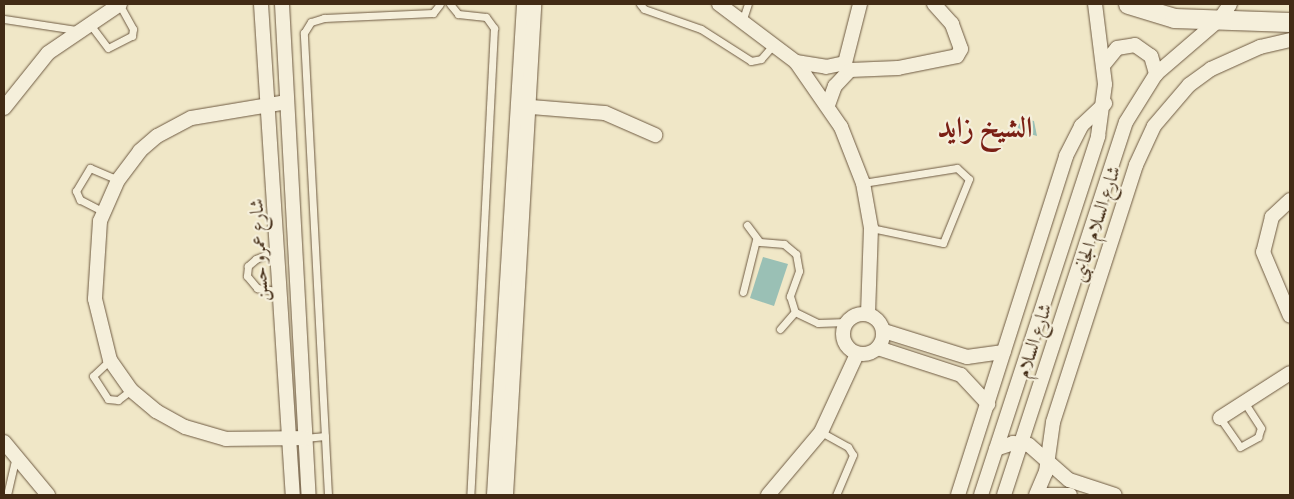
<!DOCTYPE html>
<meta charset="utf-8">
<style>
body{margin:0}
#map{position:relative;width:1294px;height:499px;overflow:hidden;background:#f0e7c7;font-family:Alegreya,Amiri,serif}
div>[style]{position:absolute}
.water>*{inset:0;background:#9ac0b5}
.roads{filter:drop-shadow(0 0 1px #6e5a42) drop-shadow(0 0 1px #6e5a42)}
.lane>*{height:7px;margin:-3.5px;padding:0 3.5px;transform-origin:3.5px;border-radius:3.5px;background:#f5efdb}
.street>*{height:14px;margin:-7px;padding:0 7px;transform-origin:7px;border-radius:7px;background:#f5efdb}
.street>.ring{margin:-7px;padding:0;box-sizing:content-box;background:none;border:14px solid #f5efdb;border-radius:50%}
.secondary>*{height:19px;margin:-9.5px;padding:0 9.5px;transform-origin:9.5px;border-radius:9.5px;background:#f5efdb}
span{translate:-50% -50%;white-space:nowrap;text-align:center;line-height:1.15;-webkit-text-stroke:4.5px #f5efdb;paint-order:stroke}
.street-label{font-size:19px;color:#422b15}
.town-label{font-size:29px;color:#7a1f14;font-weight:700}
.frame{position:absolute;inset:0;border:5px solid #422b15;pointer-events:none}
</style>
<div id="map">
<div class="water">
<div style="clip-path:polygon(1025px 119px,1034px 121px,1037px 136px,1013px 129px)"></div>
<div style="clip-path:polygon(763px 257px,788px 264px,774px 306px,750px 298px)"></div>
</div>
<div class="roads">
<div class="lane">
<div style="left:450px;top:4px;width:13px;rotate:51deg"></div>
<div style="left:458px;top:14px;width:28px;rotate:6deg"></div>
<div style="left:486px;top:17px;width:14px;rotate:54deg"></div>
<div style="left:494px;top:28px;width:468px;rotate:92.9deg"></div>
<div style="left:640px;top:4px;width:6px;rotate:51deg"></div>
<div style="left:644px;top:9px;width:60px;rotate:19.3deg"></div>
<div style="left:701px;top:29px;width:59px;rotate:32.6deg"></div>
<div style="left:751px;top:61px;width:10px;rotate:-11deg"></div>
<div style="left:761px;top:59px;width:20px;rotate:-49deg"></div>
<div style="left:4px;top:19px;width:73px;rotate:8.7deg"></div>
<div style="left:743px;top:19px;width:16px;rotate:-72deg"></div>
<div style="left:89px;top:23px;width:31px;rotate:53deg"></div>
<div style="left:108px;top:48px;width:27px;rotate:-27deg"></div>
<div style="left:132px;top:36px;width:7px;rotate:-82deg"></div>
<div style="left:133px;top:29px;width:29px;rotate:-119deg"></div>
<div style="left:863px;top:183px;width:95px;rotate:-9.1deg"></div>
<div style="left:957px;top:168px;width:16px;rotate:43deg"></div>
<div style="left:969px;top:179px;width:69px;rotate:112.1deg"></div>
<div style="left:943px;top:243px;width:74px;rotate:-168.2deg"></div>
<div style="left:104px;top:212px;width:27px;rotate:-153deg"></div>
<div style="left:80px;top:200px;width:10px;rotate:-114deg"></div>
<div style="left:76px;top:191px;width:27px;rotate:-59deg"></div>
<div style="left:90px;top:168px;width:30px;rotate:23deg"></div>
<div style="left:747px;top:225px;width:21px;rotate:53deg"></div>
<div style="left:760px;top:242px;width:24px;rotate:5deg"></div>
<div style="left:784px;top:244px;width:16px;rotate:40deg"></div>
<div style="left:796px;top:254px;width:17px;rotate:80deg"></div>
<div style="left:799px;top:271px;width:27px;rotate:110deg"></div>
<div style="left:790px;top:296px;width:17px;rotate:73deg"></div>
<div style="left:795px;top:312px;width:25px;rotate:26deg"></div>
<div style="left:818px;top:323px;width:29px;rotate:-2deg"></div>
<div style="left:278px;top:250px;width:24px;rotate:158deg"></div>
<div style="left:256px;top:259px;width:11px;rotate:139deg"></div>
<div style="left:248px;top:266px;width:10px;rotate:96deg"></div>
<div style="left:247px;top:276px;width:16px;rotate:50deg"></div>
<div style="left:257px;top:288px;width:24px;rotate:9deg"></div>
<div style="left:743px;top:292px;width:54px;rotate:-76deg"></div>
<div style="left:780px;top:329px;width:23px;rotate:-49deg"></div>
<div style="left:110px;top:360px;width:23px;rotate:137deg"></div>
<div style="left:93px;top:376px;width:27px;rotate:57deg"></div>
<div style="left:108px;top:399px;width:10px;rotate:6deg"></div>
<div style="left:118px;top:400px;width:16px;rotate:-38deg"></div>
<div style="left:1220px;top:418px;width:35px;rotate:55deg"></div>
<div style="left:1240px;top:447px;width:21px;rotate:-29deg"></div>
<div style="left:1258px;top:437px;width:9px;rotate:-72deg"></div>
<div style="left:1261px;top:428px;width:31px;rotate:-123deg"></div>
<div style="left:821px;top:432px;width:31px;rotate:29deg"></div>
<div style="left:848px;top:447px;width:9px;rotate:58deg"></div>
<div style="left:853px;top:455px;width:43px;rotate:113deg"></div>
<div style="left:305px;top:438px;width:20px;rotate:-6deg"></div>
<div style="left:7px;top:495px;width:37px;rotate:-77deg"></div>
<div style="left:328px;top:495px;width:463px;rotate:-93deg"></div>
<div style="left:304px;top:33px;width:13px;rotate:-58deg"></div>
<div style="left:311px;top:22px;width:14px;rotate:-17deg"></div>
<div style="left:324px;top:18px;width:109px;rotate:-2.6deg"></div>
<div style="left:433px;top:13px;width:11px;rotate:-52deg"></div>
</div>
<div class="street">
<div style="left:261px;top:4px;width:492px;rotate:86.3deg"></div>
<div style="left:282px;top:4px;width:492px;rotate:86.9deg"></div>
<div style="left:719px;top:4px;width:96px;rotate:37deg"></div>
<div style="left:796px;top:62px;width:79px;rotate:55.3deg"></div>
<div style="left:841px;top:127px;width:60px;rotate:68.6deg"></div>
<div style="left:863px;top:183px;width:46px;rotate:79.9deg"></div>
<div style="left:871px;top:228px;width:86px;rotate:92deg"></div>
<div style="left:796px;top:62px;width:30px;rotate:9deg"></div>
<div style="left:826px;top:67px;width:19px;rotate:-12deg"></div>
<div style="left:845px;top:63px;width:61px;rotate:-75.7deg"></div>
<div style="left:1105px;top:63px;width:19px;rotate:-51deg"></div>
<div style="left:1117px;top:48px;width:18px;rotate:-9deg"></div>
<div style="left:1135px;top:45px;width:19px;rotate:35deg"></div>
<div style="left:1151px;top:56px;width:19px;rotate:74deg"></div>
<div style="left:287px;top:102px;width:97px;rotate:170.5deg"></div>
<div style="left:191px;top:118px;width:38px;rotate:152deg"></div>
<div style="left:157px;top:136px;width:23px;rotate:139deg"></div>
<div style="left:140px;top:151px;width:36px;rotate:127deg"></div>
<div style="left:118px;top:180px;width:45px;rotate:113.7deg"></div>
<div style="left:100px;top:221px;width:78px;rotate:93.7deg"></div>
<div style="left:95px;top:299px;width:63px;rotate:76.2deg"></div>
<div style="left:110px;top:360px;width:37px;rotate:55deg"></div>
<div style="left:131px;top:390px;width:33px;rotate:40deg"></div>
<div style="left:156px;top:411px;width:33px;rotate:29deg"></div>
<div style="left:185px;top:427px;width:43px;rotate:16.3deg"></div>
<div style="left:226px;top:439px;width:79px;rotate:-0.7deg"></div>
<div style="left:828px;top:105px;width:20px;rotate:-70deg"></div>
<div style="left:835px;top:86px;width:22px;rotate:-47deg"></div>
<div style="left:850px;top:70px;width:48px;rotate:-2.4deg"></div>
<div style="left:898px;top:68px;width:60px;rotate:-11.5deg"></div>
<div style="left:957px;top:56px;width:8px;rotate:-60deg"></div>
<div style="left:961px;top:49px;width:27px;rotate:-110deg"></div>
<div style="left:952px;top:24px;width:27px;rotate:-132deg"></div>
<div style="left:519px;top:106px;width:86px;rotate:4.7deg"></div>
<div style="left:605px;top:113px;width:55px;rotate:23.7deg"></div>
<div style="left:4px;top:108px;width:70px;rotate:-51.3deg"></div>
<div style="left:48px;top:53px;width:87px;rotate:-34.2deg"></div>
<div style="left:1290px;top:200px;width:25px;rotate:137deg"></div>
<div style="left:1272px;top:217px;width:36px;rotate:104deg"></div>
<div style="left:1263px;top:252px;width:69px;rotate:67.1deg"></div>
<div class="ring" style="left:843px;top:314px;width:26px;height:26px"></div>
<div style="left:884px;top:331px;width:87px;rotate:17.4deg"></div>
<div style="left:967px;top:357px;width:37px;rotate:-8deg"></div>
<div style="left:878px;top:348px;width:87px;rotate:18deg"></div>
<div style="left:961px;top:375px;width:40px;rotate:47deg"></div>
<div style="left:1220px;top:418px;width:83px;rotate:-32.7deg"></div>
<div style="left:4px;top:442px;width:69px;rotate:50.3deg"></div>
<div style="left:996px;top:449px;width:18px;rotate:-19deg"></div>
<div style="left:1013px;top:443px;width:16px;rotate:7deg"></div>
<div style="left:1029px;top:445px;width:53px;rotate:41.2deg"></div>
<div style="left:1069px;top:480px;width:48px;rotate:18.1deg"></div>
<div style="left:494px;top:495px;width:492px;rotate:-86.5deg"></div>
<div style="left:506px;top:495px;width:492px;rotate:-86.7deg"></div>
<div style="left:768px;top:495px;width:82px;rotate:-49.9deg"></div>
<div style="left:821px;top:432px;width:86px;rotate:-65.2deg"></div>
<div style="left:958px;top:495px;width:356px;rotate:-72.3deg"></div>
<div style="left:1066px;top:156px;width:34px;rotate:-63deg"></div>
<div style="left:1081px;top:126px;width:33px;rotate:-43deg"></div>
<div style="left:981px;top:495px;width:378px;rotate:-71.9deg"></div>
<div style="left:1098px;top:136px;width:52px;rotate:-82.3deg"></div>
<div style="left:1105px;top:84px;width:81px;rotate:-97.1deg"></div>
<div style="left:1004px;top:495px;width:392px;rotate:-71.9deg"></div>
<div style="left:1126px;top:122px;width:57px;rotate:-58deg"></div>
<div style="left:1156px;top:74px;width:84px;rotate:-40.7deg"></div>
<div style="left:1220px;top:19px;width:18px;rotate:-56deg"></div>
<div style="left:1036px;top:495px;width:25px;rotate:-67deg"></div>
<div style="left:1046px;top:472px;width:50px;rotate:-82deg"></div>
<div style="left:1053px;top:422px;width:270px;rotate:-72.1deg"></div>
<div style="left:1136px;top:165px;width:43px;rotate:-65.2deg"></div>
<div style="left:1154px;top:126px;width:54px;rotate:-49.5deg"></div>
<div style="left:1189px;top:85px;width:27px;rotate:-36deg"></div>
<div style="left:1211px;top:69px;width:54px;rotate:-24.2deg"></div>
<div style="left:1260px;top:47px;width:31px;rotate:-13deg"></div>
<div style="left:1039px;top:495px;width:31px"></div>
</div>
<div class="secondary">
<div style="left:1128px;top:4px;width:48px;rotate:16.9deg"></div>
<div style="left:1174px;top:18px;width:116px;rotate:2deg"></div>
</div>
</div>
<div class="street-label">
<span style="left:1097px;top:224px;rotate:-72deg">شارع السلام الجانبى</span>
<span style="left:260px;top:250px;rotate:-93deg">شارع عمرو حسن</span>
<span style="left:1035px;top:341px;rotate:-72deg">شارع السلام</span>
</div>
<div class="town-label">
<span style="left:985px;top:128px">الشيخ زايد</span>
</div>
<div class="frame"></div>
</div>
